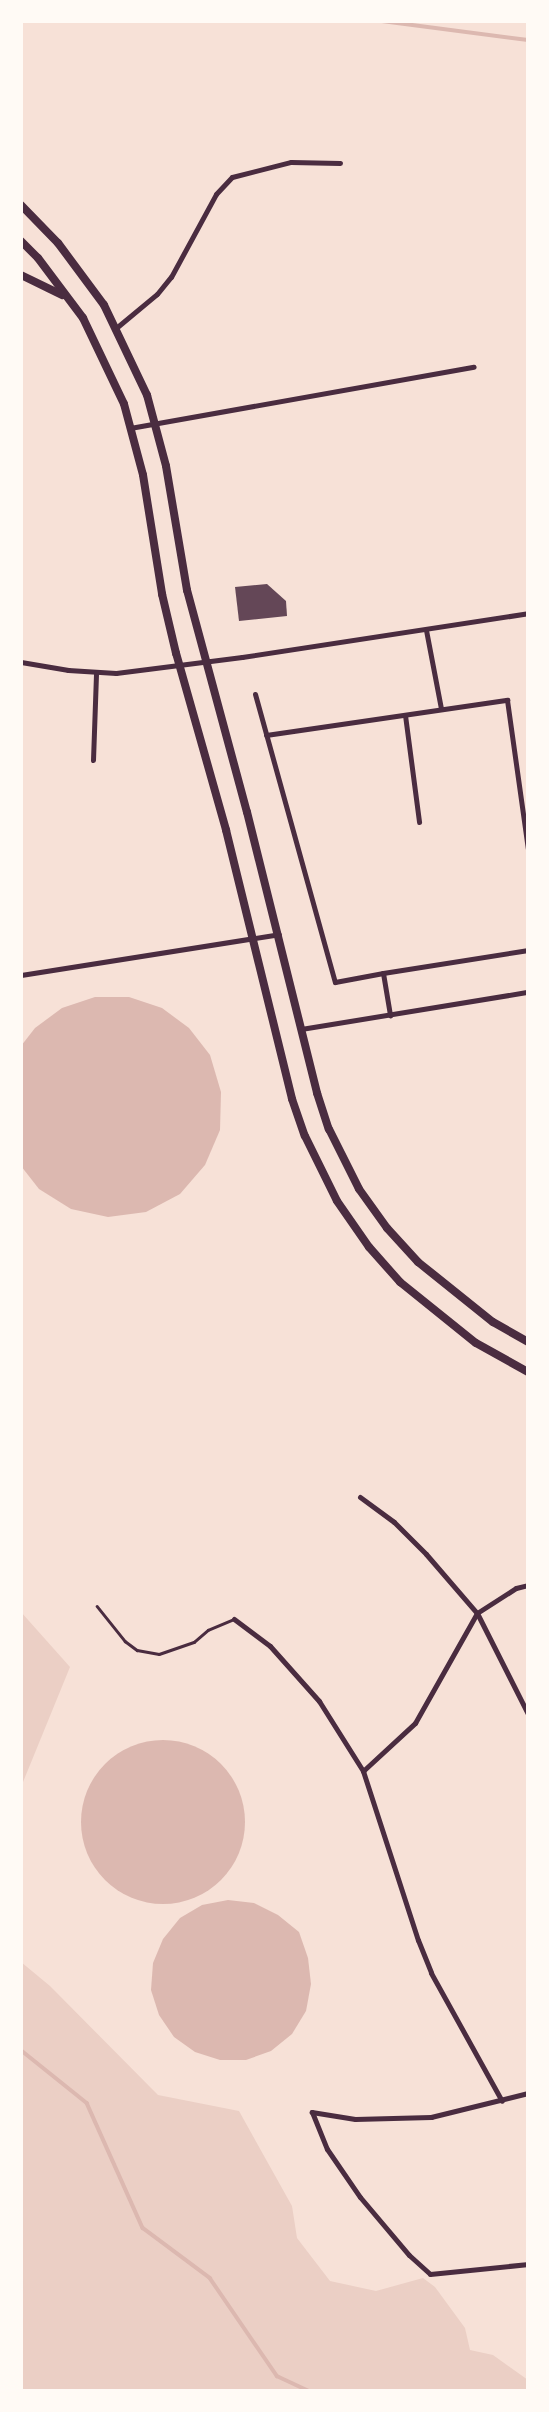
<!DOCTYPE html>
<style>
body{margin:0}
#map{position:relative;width:549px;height:2412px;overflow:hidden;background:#f7e1d7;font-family:"Varela Round",sans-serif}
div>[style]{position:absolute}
.green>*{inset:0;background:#ebcfc5}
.water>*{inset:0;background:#dcb8b0}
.round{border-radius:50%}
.stream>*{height:3.5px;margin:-1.75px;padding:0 1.75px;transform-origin:1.75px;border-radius:1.75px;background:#dcb8b0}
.building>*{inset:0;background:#644757}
.service>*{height:2.5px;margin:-1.25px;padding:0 1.25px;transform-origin:1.25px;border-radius:1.25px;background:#4a2c40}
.minor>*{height:5px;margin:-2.5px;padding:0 2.5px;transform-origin:2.5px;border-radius:2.5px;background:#4a2c40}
.secondary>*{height:8px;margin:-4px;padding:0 4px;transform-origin:4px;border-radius:4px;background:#4a2c40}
span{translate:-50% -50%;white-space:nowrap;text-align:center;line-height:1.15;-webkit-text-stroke:6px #fffaf5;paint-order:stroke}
.frame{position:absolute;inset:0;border:23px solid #fffaf5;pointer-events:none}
</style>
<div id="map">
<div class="green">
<div style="clip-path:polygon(21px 1612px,70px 1667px,21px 1787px)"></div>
<div style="clip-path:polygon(21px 1962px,50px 1986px,158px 2095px,239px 2111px,292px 2206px,297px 2238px,330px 2281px,376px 2291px,423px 2278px,435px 2287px,465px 2328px,470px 2350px,493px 2355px,528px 2380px,528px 2391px,21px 2391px)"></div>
</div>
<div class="water">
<div style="clip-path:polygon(95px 997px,129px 997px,162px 1008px,189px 1028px,210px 1055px,221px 1092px,220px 1130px,205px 1165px,180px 1194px,146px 1212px,108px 1217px,71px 1209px,39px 1189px,21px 1166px,21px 1046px,35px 1028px,62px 1008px)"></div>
<div class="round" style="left:81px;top:1740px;width:164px;height:164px"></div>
<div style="clip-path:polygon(228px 1900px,254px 1903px,278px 1915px,299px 1932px,308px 1958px,311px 1984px,306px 2011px,292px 2034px,271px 2051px,246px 2060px,220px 2060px,195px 2052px,174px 2037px,159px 2015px,151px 1990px,153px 1963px,163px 1939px,180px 1918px,202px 1905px)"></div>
</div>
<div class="stream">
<div style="left:382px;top:21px;width:147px;rotate:7.4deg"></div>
<div style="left:21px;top:2050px;width:85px;rotate:38.8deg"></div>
<div style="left:87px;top:2103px;width:137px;rotate:65.9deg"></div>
<div style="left:143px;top:2228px;width:84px;rotate:36.7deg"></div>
<div style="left:210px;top:2278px;width:119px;rotate:55.6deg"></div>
<div style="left:277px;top:2376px;width:35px;rotate:25deg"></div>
</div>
<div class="building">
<div style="clip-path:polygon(267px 584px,286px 601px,287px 616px,239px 621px,235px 587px)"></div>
</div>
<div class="service">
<div style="left:97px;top:1606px;width:45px;rotate:51.3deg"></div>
<div style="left:125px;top:1641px;width:15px;rotate:37deg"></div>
<div style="left:137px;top:1650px;width:22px;rotate:10deg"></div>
<div style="left:159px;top:1654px;width:37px;rotate:-19deg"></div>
<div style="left:194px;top:1642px;width:18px;rotate:-41deg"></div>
<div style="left:208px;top:1630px;width:28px;rotate:-23deg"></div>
</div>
<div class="minor">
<div style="left:116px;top:328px;width:53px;rotate:-39.7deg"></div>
<div style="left:157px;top:294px;width:22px;rotate:-51deg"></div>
<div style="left:171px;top:277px;width:94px;rotate:-61.5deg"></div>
<div style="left:216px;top:194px;width:23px;rotate:-47deg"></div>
<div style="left:232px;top:177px;width:61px;rotate:-14.3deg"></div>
<div style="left:291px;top:162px;width:49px;rotate:1.2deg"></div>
<div style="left:130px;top:428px;width:349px;rotate:-10.1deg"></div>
<div style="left:426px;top:630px;width:80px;rotate:79.2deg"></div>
<div style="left:21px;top:662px;width:48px;rotate:9.7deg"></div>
<div style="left:68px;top:670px;width:48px;rotate:3.6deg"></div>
<div style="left:116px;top:673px;width:127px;rotate:-7.2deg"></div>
<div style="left:242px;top:657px;width:289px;rotate:-8.7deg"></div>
<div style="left:255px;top:694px;width:299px;rotate:74.5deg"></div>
<div style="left:335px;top:982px;width:49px;rotate:-10.6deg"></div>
<div style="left:383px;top:973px;width:43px;rotate:80.5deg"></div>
<div style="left:405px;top:715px;width:108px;rotate:82.5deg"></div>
<div style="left:266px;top:735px;width:244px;rotate:-8.3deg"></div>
<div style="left:507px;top:700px;width:150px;rotate:82deg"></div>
<div style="left:93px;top:760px;width:88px;rotate:-88deg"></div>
<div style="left:383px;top:973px;width:147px;rotate:-9deg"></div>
<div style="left:21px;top:975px;width:261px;rotate:-9deg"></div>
<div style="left:301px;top:1029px;width:230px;rotate:-9.3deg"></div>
<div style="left:360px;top:1497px;width:42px;rotate:36.3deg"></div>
<div style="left:394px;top:1522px;width:45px;rotate:45deg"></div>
<div style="left:426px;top:1554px;width:78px;rotate:49.2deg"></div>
<div style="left:477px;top:1613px;width:113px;rotate:63.2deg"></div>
<div style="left:234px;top:1619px;width:45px;rotate:36.9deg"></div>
<div style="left:270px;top:1646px;width:74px;rotate:48.3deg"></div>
<div style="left:319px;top:1701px;width:83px;rotate:57.8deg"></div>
<div style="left:363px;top:1771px;width:178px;rotate:72deg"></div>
<div style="left:418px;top:1940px;width:35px;rotate:68deg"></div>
<div style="left:431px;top:1973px;width:146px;rotate:61deg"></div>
<div style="left:363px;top:1771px;width:71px;rotate:-42.7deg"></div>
<div style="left:415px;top:1723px;width:126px;rotate:-60.6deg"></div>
<div style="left:477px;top:1613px;width:46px;rotate:-32.7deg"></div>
<div style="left:516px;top:1588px;width:12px;rotate:-14deg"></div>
<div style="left:528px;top:2093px;width:100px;rotate:166.1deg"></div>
<div style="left:431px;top:2117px;width:76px;rotate:178.5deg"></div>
<div style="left:355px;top:2119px;width:44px;rotate:-170.8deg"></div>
<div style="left:312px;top:2112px;width:40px;rotate:68deg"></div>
<div style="left:327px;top:2149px;width:58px;rotate:55.5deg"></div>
<div style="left:360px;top:2197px;width:76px;rotate:49.8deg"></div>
<div style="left:409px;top:2255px;width:28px;rotate:42deg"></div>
<div style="left:430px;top:2274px;width:99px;rotate:-5.8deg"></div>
</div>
<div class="secondary">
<div style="left:21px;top:205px;width:53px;rotate:45.8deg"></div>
<div style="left:58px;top:243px;width:77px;rotate:53.4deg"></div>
<div style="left:104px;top:305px;width:100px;rotate:64.5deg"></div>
<div style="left:147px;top:395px;width:73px;rotate:75deg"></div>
<div style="left:166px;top:466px;width:126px;rotate:80.4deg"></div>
<div style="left:187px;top:590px;width:230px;rotate:74.9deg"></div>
<div style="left:247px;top:812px;width:290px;rotate:76deg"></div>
<div style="left:317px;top:1093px;width:38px;rotate:72deg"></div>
<div style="left:329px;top:1129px;width:67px;rotate:63.4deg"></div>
<div style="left:359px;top:1189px;width:48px;rotate:54.3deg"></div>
<div style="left:387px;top:1228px;width:46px;rotate:47.6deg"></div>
<div style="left:418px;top:1262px;width:96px;rotate:38.7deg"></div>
<div style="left:493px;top:1322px;width:40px;rotate:29.7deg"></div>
<div style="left:21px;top:241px;width:24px;rotate:45deg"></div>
<div style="left:38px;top:258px;width:75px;rotate:53.1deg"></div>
<div style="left:83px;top:318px;width:95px;rotate:64.5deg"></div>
<div style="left:124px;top:404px;width:73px;rotate:75deg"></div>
<div style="left:143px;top:475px;width:121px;rotate:80.9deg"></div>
<div style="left:162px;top:594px;width:61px;rotate:76.7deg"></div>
<div style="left:176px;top:653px;width:184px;rotate:74.2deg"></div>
<div style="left:226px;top:830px;width:277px;rotate:76.2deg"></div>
<div style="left:292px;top:1099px;width:39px;rotate:71deg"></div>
<div style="left:305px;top:1136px;width:72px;rotate:63.8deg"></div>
<div style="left:337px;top:1201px;width:56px;rotate:55.2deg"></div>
<div style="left:369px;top:1247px;width:47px;rotate:48.5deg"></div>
<div style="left:400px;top:1282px;width:97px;rotate:38.8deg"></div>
<div style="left:476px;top:1343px;width:60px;rotate:29.1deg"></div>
<div style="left:21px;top:275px;width:46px;rotate:26deg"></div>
</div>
<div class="frame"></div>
</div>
